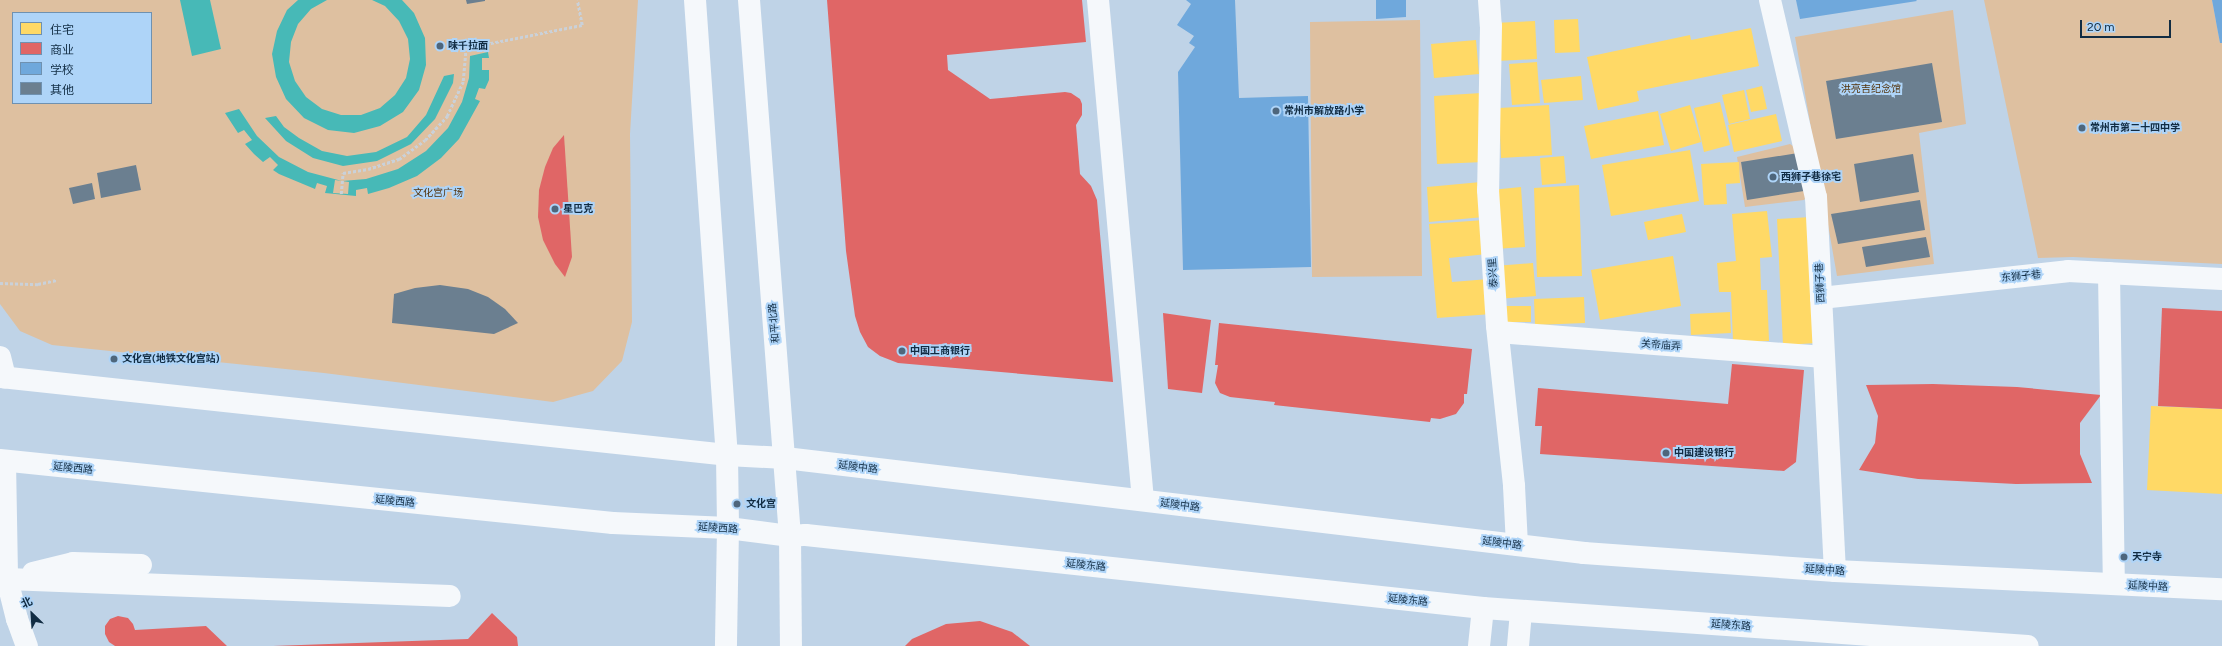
<!DOCTYPE html>
<meta charset="utf-8">
<style>
body{margin:0}
#map{position:relative;width:2222px;height:646px;overflow:hidden;background:#bfd3e7;font-family:Figtree,"Noto Sans SC",sans-serif}
div>[style]{position:absolute}
.green>*{inset:0;background:#dec0a0}
.water>*{inset:0;background:#47b9b7}
.homes>*{inset:0;background:#ffd966}
.shops>*{inset:0;background:#e06666}
.schools>*{inset:0;background:#6fa8dc}
.building>*{inset:0;background:#6b7f90}
.path>*{height:2.5px;margin-top:-1.25px;transform-origin:0;background:repeating-linear-gradient(90deg,#cad1d9 0 3px,transparent 0 5px)}
.minor>*{height:22px;margin:-11px;padding:0 11px;transform-origin:11px;border-radius:11px;background:#f5f8fb}
.major>*{height:22px;margin:-11px;padding:0 11px;transform-origin:11px;border-radius:11px;background:#f5f8fb}
.dots>*{width:11px;height:11px;translate:-50% -50%;box-sizing:border-box;border:2px solid #aed4f8;border-radius:50%}
span{translate:-50% -50%;white-space:nowrap;text-align:center;line-height:1.15;-webkit-text-stroke:4px #aed4f8;paint-order:stroke}
.poi-label{font-size:10px;color:#112c43;font-weight:700}
.left{translate:0 -50%;text-align:left}
.park-label{font-size:10px;color:#53320a}
.street-label{font-size:10px;color:#112c43}
.legend{position:absolute;left:12px;top:12px;width:140px;height:92px;box-sizing:border-box;background:#aed4f8;border:1px solid #6f91b0;margin:0;padding:5px 7px;list-style:none;font-size:12px;color:#112c43}
.legend li{display:flex;align-items:center;gap:8px;height:20px}
.legend b{width:20px;border:1px solid #6f91b0}
.north{position:absolute;left:12px;top:594px;width:40px;height:40px;-webkit-text-stroke:3px #aed4f8;paint-order:stroke;rotate:335deg;font-size:11px;font-weight:700;line-height:16px;text-align:center;color:#112c43}
.north::after{content:'';display:block;margin:auto;width:14px;height:18px;background:#112c43;clip-path:polygon(50% 0,100% 100%,50% 72%,0 100%)}
.scale{position:absolute;left:2080px;top:20px;width:91px;height:18px;box-sizing:border-box;border:2px solid #112c43;border-top:0;padding-left:5px;font-size:12px;line-height:14px;white-space:nowrap;color:#112c43;-webkit-text-stroke:3px #aed4f8;paint-order:stroke}
</style>
<div id="map">
<div class="green">
<div style="clip-path:polygon(evenodd,0 0,638px 0,630px 134px,632px 322px,622px 361px,593px 391px,553px 402px,324px 373px,52px 345px,20px 331px,0 304px,0 0,13px 13px,151px 13px,151px 103px,13px 103px,13px 13px)"></div>
<div style="clip-path:polygon(1984px 0,2212px 0,2220px 43px,2222px 43px,2222px 264px,2073px 257px,2038px 258px)"></div>
<div style="clip-path:polygon(1953px 10px,1966px 124px,1919px 133px,1934px 264px,1837px 276px,1795px 37px)"></div>
<div style="clip-path:polygon(1420px 20px,1422px 276px,1312px 277px,1310px 22px)"></div>
<div style="clip-path:polygon(1790px 144px,1799px 150px,1807px 195px,1804px 200px,1745px 207px,1737px 157px)"></div>
</div>
<div class="water">
<div style="clip-path:polygon(180px 0,210px 0,221px 49px,192px 56px)"></div>
<div style="clip-path:polygon(298px 0,327px 0,311px 9px,298px 24px,291px 42px,289px 62px,295px 81px,306px 97px,322px 109px,341px 115px,361px 115px,380px 108px,395px 95px,406px 78px,410px 59px,408px 39px,399px 21px,385px 6px,372px 0,402px 0,414px 13px,425px 38px,426px 65px,419px 90px,403px 112px,380px 126px,354px 133px,328px 130px,304px 118px,286px 99px,276px 77px,272px 54px,277px 31px,287px 10px)"></div>
<div style="clip-path:polygon(evenodd,488px 52px,489px 58px,482px 58px,482px 70px,489px 70px,489px 80px,485px 89px,479px 88px,475px 99px,480px 101px,459px 139px,441px 158px,417px 176px,389px 188px,368px 194px,367px 188px,356px 190px,356px 196px,325px 193px,327px 186px,317px 183px,315px 189px,279px 174px,273px 170px,278px 165px,270px 157px,263px 162px,254px 154px,245px 144px,252px 140px,244px 130px,238px 133px,225px 113px,239px 109px,257px 136px,279px 157px,308px 172px,342px 181px,366px 179px,398px 169px,426px 151px,448px 128px,462px 102px,469px 78px,470px 56px,488px 52px,335px 180px,349px 182px,348px 194px,333px 193px,335px 180px)"></div>
<div style="clip-path:polygon(454px 74px,453px 83px,435px 119px,411px 144px,377px 161px,343px 166px,313px 158px,286px 141px,265px 118px,276px 116px,284px 127px,299px 138px,322px 151px,347px 156px,376px 152px,407px 137px,426px 115px,444px 76px)"></div>
</div>
<div class="homes">
<div style="clip-path:polygon(1578px 19px,1580px 52px,1555px 53px,1554px 20px)"></div>
<div style="clip-path:polygon(1535px 21px,1537px 59px,1497px 61px,1494px 23px)"></div>
<div style="clip-path:polygon(1751px 28px,1759px 66px,1637px 91px,1639px 101px,1598px 110px,1587px 57px,1690px 35px,1691px 40px)"></div>
<div style="clip-path:polygon(1476px 40px,1479px 74px,1434px 78px,1431px 44px)"></div>
<div style="clip-path:polygon(1537px 62px,1540px 103px,1512px 105px,1509px 64px)"></div>
<div style="clip-path:polygon(1581px 76px,1583px 100px,1544px 103px,1541px 80px)"></div>
<div style="clip-path:polygon(1762px 86px,1767px 109px,1751px 112px,1746px 90px)"></div>
<div style="clip-path:polygon(1744px 90px,1750px 119px,1729px 124px,1722px 95px)"></div>
<div style="clip-path:polygon(1481px 93px,1484px 162px,1437px 164px,1434px 96px)"></div>
<div style="clip-path:polygon(1720px 102px,1730px 145px,1704px 152px,1694px 108px)"></div>
<div style="clip-path:polygon(1549px 105px,1552px 155px,1501px 158px,1499px 108px)"></div>
<div style="clip-path:polygon(1690px 105px,1701px 142px,1671px 151px,1660px 114px)"></div>
<div style="clip-path:polygon(1658px 111px,1664px 145px,1591px 159px,1584px 126px)"></div>
<div style="clip-path:polygon(1776px 114px,1782px 141px,1734px 152px,1728px 125px)"></div>
<div style="clip-path:polygon(1690px 150px,1699px 201px,1611px 216px,1602px 165px)"></div>
<div style="clip-path:polygon(1564px 156px,1566px 183px,1542px 185px,1540px 158px)"></div>
<div style="clip-path:polygon(1739px 162px,1740px 183px,1726px 184px,1727px 204px,1704px 205px,1701px 164px)"></div>
<div style="clip-path:polygon(1481px 182px,1484px 217px,1429px 222px,1427px 187px)"></div>
<div style="clip-path:polygon(1579px 185px,1582px 276px,1537px 277px,1534px 188px)"></div>
<div style="clip-path:polygon(1521px 187px,1525px 247px,1495px 249px,1491px 190px)"></div>
<div style="clip-path:polygon(1767px 211px,1772px 257px,1760px 258px,1761px 290px,1767px 290px,1769px 341px,1733px 342px,1731px 292px,1719px 292px,1717px 263px,1736px 261px,1732px 214px)"></div>
<div style="clip-path:polygon(1682px 214px,1686px 232px,1648px 240px,1644px 222px)"></div>
<div style="clip-path:polygon(1811px 217px,1817px 343px,1783px 345px,1777px 219px)"></div>
<div style="clip-path:polygon(1484px 220px,1487px 254px,1449px 258px,1452px 282px,1489px 279px,1492px 314px,1437px 318px,1429px 224px)"></div>
<div style="clip-path:polygon(1673px 256px,1681px 306px,1600px 320px,1591px 270px)"></div>
<div style="clip-path:polygon(1533px 263px,1536px 296px,1497px 299px,1495px 266px)"></div>
<div style="clip-path:polygon(1584px 297px,1585px 323px,1535px 325px,1534px 299px)"></div>
<div style="clip-path:polygon(1500px 306px,1531px 306px,1531px 322px,1500px 322px)"></div>
<div style="clip-path:polygon(1730px 312px,1731px 333px,1691px 335px,1690px 314px)"></div>
<div style="clip-path:polygon(2151px 406px,2222px 409px,2222px 494px,2147px 490px)"></div>
</div>
<div class="shops">
<div style="clip-path:polygon(827px 0,1082px 0,1086px 42px,947px 55px,948px 70px,990px 99px,1065px 92px,1071px 93px,1080px 99px,1082px 104px,1082px 115px,1076px 125px,1080px 174px,1091px 186px,1097px 200px,1113px 382px,898px 363px,880px 356px,868px 347px,860px 332px,855px 316px,846px 251px)"></div>
<div style="clip-path:polygon(564px 135px,572px 257px,565px 277px,555px 264px,543px 240px,538px 217px,539px 190px,545px 167px,553px 148px)"></div>
<div style="clip-path:polygon(2162px 308px,2222px 311px,2222px 409px,2158px 406px)"></div>
<div style="clip-path:polygon(1163px 313px,1211px 320px,1202px 393px,1168px 389px)"></div>
<div style="clip-path:polygon(1219px 323px,1472px 349px,1467px 394px,1464px 394px,1464px 403px,1456px 414px,1440px 419px,1431px 418px,1430px 422px,1274px 405px,1275px 402px,1230px 397px,1220px 393px,1215px 383px,1218px 365px,1215px 365px)"></div>
<div style="clip-path:polygon(1732px 364px,1804px 370px,1796px 462px,1784px 471px,1540px 454px,1542px 426px,1535px 426px,1538px 388px,1728px 404px)"></div>
<div style="clip-path:polygon(1933px 384px,2017px 387px,2101px 395px,2080px 423px,2080px 454px,2092px 483px,2016px 484px,1918px 479px,1859px 470px,1875px 443px,1878px 416px,1866px 385px)"></div>
<div style="clip-path:polygon(492px 613px,517px 637px,518px 646px,273px 646px,468px 639px)"></div>
<div style="clip-path:polygon(118px 616px,128px 618px,133px 624px,135px 630px,206px 626px,227px 646px,115px 646px,109px 642px,105px 634px,105px 626px,110px 619px)"></div>
<div style="clip-path:polygon(980px 621px,1012px 632px,1030px 646px,905px 646px,912px 639px,946px 624px)"></div>
</div>
<div class="schools">
<div style="clip-path:polygon(1186px 0,1235px 0,1239px 98px,1308px 96px,1311px 267px,1183px 270px,1178px 72px,1195px 47px,1189px 43px,1194px 36px,1177px 25px,1191px 4px)"></div>
<div style="clip-path:polygon(1376px 0,1406px 0,1406px 17px,1376px 19px)"></div>
<div style="clip-path:polygon(1796px 0,1916px 0,1917px 1px,1800px 19px)"></div>
<div style="clip-path:polygon(2212px 0,2222px 0,2222px 43px,2220px 43px)"></div>
</div>
<div class="building">
<div style="clip-path:polygon(466px 0,485px 0,485px 1px,467px 4px)"></div>
<div style="clip-path:polygon(1932px 63px,1942px 122px,1836px 139px,1826px 81px)"></div>
<div style="clip-path:polygon(1798px 153px,1804px 191px,1747px 200px,1741px 162px)"></div>
<div style="clip-path:polygon(1913px 154px,1919px 192px,1860px 202px,1854px 164px)"></div>
<div style="clip-path:polygon(136px 165px,141px 190px,101px 198px,97px 173px)"></div>
<div style="clip-path:polygon(92px 183px,95px 199px,73px 204px,69px 188px)"></div>
<div style="clip-path:polygon(1920px 200px,1925px 230px,1838px 244px,1831px 214px)"></div>
<div style="clip-path:polygon(1926px 237px,1930px 257px,1866px 267px,1862px 247px)"></div>
<div style="clip-path:polygon(440px 285px,468px 289px,488px 297px,505px 309px,518px 323px,494px 334px,392px 323px,394px 294px,415px 288px)"></div>
</div>
<div class="path">
<div style="left:341px;top:194px;width:21px;rotate:-85deg"></div>
<div style="left:343px;top:173px;width:25px;rotate:-9deg"></div>
<div style="left:368px;top:169px;width:33px;rotate:-18deg"></div>
<div style="left:399px;top:159px;width:32px;rotate:-36deg"></div>
<div style="left:425px;top:140px;width:33px;rotate:-47deg"></div>
<div style="left:447px;top:116px;width:38px;rotate:-65deg"></div>
<div style="left:463px;top:81px;width:33px;rotate:-85deg"></div>
<div style="left:466px;top:48px;width:118px;rotate:-11.2deg"></div>
<div style="left:582px;top:25px;width:25px;rotate:-101deg"></div>
<div style="left:0;top:283px;width:38px;rotate:2deg"></div>
<div style="left:38px;top:284px;width:19px;rotate:-12deg"></div>
</div>
<div class="minor">
<div style="left:1098px;top:0;width:502px;rotate:84.86deg"></div>
<div style="left:1489px;top:0;width:26px;rotate:86deg"></div>
<div style="left:1491px;top:26px;width:164px;rotate:91deg"></div>
<div style="left:1488px;top:190px;width:136px;rotate:86.2deg"></div>
<div style="left:1497px;top:326px;width:161px;rotate:83.9deg"></div>
<div style="left:1514px;top:486px;width:59px;rotate:87.1deg"></div>
<div style="left:1770px;top:0;width:202px;rotate:76.9deg"></div>
<div style="left:1816px;top:197px;width:374px;rotate:87.1deg"></div>
<div style="left:2109px;top:273px;width:311px;rotate:89.1deg"></div>
<div style="left:1821px;top:298px;width:248px;rotate:-6.2deg"></div>
<div style="left:2068px;top:271px;width:154px;rotate:3deg"></div>
<div style="left:1498px;top:332px;width:327px;rotate:4.4deg"></div>
<div style="left:0;top:357px;width:21px;rotate:76deg"></div>
<div style="left:5px;top:461px;width:118px;rotate:89deg"></div>
<div style="left:7px;top:579px;width:41px;rotate:76deg"></div>
<div style="left:17px;top:619px;width:29px;rotate:70deg"></div>
<div style="left:33px;top:573px;width:41px;rotate:-14deg"></div>
<div style="left:73px;top:563px;width:68px;rotate:1.7deg"></div>
<div style="left:7px;top:579px;width:443px;rotate:2.2deg"></div>
<div style="left:1479px;top:646px;width:38px;rotate:-84deg"></div>
<div style="left:1518px;top:646px;width:35px;rotate:-85deg"></div>
</div>
<div class="major">
<div style="left:695px;top:0;width:456px;rotate:86deg"></div>
<div style="left:727px;top:455px;width:73px;rotate:89.2deg"></div>
<div style="left:728px;top:528px;width:118px;rotate:91deg"></div>
<div style="left:749px;top:0;width:538px;rotate:85.63deg"></div>
<div style="left:790px;top:536px;width:110px;rotate:89.5deg"></div>
<div style="left:0;top:377px;width:731px;rotate:6.12deg"></div>
<div style="left:727px;top:455px;width:58px;rotate:3deg"></div>
<div style="left:785px;top:458px;width:805px;rotate:6.78deg"></div>
<div style="left:1584px;top:553px;width:252px;rotate:4.1deg"></div>
<div style="left:1835px;top:571px;width:387px;rotate:2.7deg"></div>
<div style="left:0;top:460px;width:616px;rotate:5.87deg"></div>
<div style="left:613px;top:523px;width:115px;rotate:2.5deg"></div>
<div style="left:728px;top:528px;width:63px;rotate:7.4deg"></div>
<div style="left:790px;top:536px;width:16px;rotate:-4deg"></div>
<div style="left:806px;top:535px;width:681px;rotate:6.15deg"></div>
<div style="left:1483px;top:608px;width:546px;rotate:3.99deg"></div>
</div>
<div class="dots">
<div style="left:440px;top:46px;background:#4e667c"></div>
<div style="left:1276px;top:111px;background:#4e667c"></div>
<div style="left:2082px;top:128px;background:#4e667c"></div>
<div style="left:1773px;top:177px;background:#4e667c"></div>
<div style="left:555px;top:209px;background:#4e667c"></div>
<div style="left:902px;top:351px;background:#4e667c"></div>
<div style="left:114px;top:359px;background:#4e667c"></div>
<div style="left:1666px;top:453px;background:#4e667c"></div>
<div style="left:737px;top:504px;background:#4e667c"></div>
<div style="left:2124px;top:557px;background:#4e667c"></div>
</div>
<div class="poi-label">
<span class="left" style="left:448px;top:46px">味千拉面</span>
<span class="left" style="left:1284px;top:111px">常州市解放路小学</span>
<span class="left" style="left:2090px;top:128px">常州市第二十四中学</span>
<span class="left" style="left:1781px;top:177px">西狮子巷徐宅</span>
<span class="left" style="left:563px;top:209px">星巴克</span>
<span class="left" style="left:910px;top:351px">中国工商银行</span>
<span class="left" style="left:122px;top:359px">文化宫(地铁文化宫站)</span>
<span class="left" style="left:1674px;top:453px">中国建设银行</span>
<span class="left" style="left:746px;top:504px">文化宫</span>
<span class="left" style="left:2132px;top:557px">天宁寺</span>
</div>
<div class="park-label">
<span style="left:1871px;top:89px">洪亮吉纪念馆</span>
<span style="left:438px;top:193px">文化宫广场</span>
</div>
<div class="street-label">
<span style="left:1493px;top:273px;rotate:-94deg">泰兴里</span>
<span style="left:2021px;top:276px;rotate:-6deg">东狮子巷</span>
<span style="left:1820px;top:283px;rotate:-93deg">西狮子巷</span>
<span style="left:774px;top:323px;rotate:-95deg">和平北路</span>
<span style="left:1661px;top:345px;rotate:4deg">关帝庙弄</span>
<span style="left:858px;top:467px;rotate:7deg">延陵中路</span>
<span style="left:73px;top:468px;rotate:6deg">延陵西路</span>
<span style="left:395px;top:501px;rotate:6deg">延陵西路</span>
<span style="left:1180px;top:505px;rotate:7deg">延陵中路</span>
<span style="left:718px;top:528px;rotate:4deg">延陵西路</span>
<span style="left:1502px;top:543px;rotate:7deg">延陵中路</span>
<span style="left:1086px;top:565px;rotate:6deg">延陵东路</span>
<span style="left:1825px;top:570px;rotate:4deg">延陵中路</span>
<span style="left:2148px;top:586px;rotate:3deg">延陵中路</span>
<span style="left:1408px;top:600px;rotate:6deg">延陵东路</span>
<span style="left:1731px;top:625px;rotate:4deg">延陵东路</span>
</div>
<ul class="legend">
<li><b style="height:11px;background:#ffd966"></b>住宅</li>
<li><b style="height:11px;background:#e06666"></b>商业</li>
<li><b style="height:11px;background:#6fa8dc"></b>学校</li>
<li><b style="height:11px;background:#6b7f90"></b>其他</li>
</ul>
<div class="north">北</div>
<div class="scale">20 m</div>
</div>
